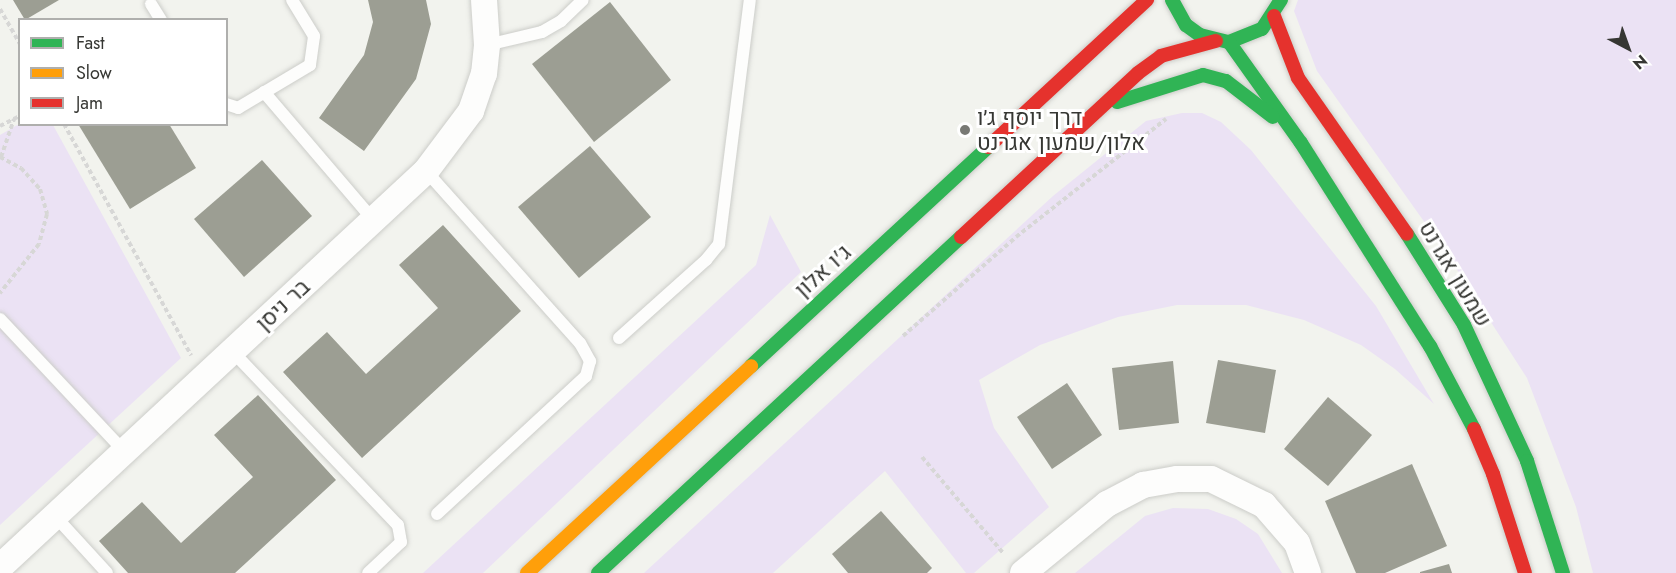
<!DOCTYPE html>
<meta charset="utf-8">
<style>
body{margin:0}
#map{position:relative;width:1676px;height:573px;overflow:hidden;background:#f2f3ee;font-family:Jost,Heebo,sans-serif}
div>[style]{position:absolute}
.green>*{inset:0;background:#ebe2f4}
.building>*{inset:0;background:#9c9e93}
.path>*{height:4px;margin-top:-2px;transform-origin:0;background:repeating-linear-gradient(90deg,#d7d7d6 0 4.5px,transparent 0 7.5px)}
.roads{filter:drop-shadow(0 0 2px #cccdc9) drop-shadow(0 0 2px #cccdc9)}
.lane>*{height:12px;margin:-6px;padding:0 6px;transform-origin:6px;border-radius:6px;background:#fdfdfc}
.street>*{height:26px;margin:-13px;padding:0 13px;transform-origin:13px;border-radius:13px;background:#fdfdfc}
.fast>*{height:14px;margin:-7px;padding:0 7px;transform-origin:7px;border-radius:7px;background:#30b455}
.slow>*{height:14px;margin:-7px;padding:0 7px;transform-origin:7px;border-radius:7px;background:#ff9f0a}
.jam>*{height:14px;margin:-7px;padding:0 7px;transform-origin:7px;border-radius:7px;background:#e5322d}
.dots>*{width:16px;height:16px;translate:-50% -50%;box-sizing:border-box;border:3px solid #fff;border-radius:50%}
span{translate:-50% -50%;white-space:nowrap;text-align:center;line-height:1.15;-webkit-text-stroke:6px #fff;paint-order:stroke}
.poi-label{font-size:22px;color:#363733}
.left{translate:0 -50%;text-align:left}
.street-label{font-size:22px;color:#363733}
.legend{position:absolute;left:18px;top:18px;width:210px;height:108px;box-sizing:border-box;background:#fff;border:2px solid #afafad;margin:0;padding:8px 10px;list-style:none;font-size:18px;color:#363733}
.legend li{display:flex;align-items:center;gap:12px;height:30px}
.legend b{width:30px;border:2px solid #afafad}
.north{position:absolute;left:1598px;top:18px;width:60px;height:60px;-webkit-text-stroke:4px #fff;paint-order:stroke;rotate:139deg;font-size:16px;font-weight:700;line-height:24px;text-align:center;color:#363733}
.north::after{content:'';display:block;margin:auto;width:21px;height:27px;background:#363733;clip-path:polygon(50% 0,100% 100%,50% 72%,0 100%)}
</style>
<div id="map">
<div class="green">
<div style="clip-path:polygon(1298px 0,1676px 0,1676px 573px,1593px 573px,1576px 507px,1527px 378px,1445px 251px,1317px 71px,1294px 11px)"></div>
<div style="clip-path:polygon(1182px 113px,1202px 113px,1221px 122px,1251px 150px,1376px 306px,1434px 404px,1395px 369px,1361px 345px,1304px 320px,1246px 305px,1177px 305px,1118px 317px,1040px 345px,979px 380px,994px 428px,1049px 507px,974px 573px,966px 573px,885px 471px,773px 573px,644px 573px,1053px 196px,1146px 121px)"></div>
<div style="clip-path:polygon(19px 124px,53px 125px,181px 358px,0 525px,0 135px)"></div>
<div style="clip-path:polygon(770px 215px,801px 272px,483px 573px,423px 573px,756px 265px)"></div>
<div style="clip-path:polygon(1173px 508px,1208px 509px,1236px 519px,1258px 534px,1282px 573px,1075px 573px,1145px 516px)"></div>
</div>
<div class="building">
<div style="clip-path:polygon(13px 0,59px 0,25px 20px)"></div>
<div style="clip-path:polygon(368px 0,426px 0,431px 24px,416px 79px,364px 151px,319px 118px,364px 55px,373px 22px)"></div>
<div style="clip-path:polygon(610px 2px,671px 80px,594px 142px,532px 64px)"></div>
<div style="clip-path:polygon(78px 124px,169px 124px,196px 168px,130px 209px)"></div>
<div style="clip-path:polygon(590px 146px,651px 217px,579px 278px,518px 207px)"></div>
<div style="clip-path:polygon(262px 160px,312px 216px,244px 277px,194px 219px)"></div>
<div style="clip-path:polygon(443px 225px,521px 311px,362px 458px,283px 372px,327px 332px,366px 374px,438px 308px,399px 265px)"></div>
<div style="clip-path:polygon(1218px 360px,1276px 370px,1265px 433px,1206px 423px)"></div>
<div style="clip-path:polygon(1173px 361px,1179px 423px,1119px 430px,1112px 368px)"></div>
<div style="clip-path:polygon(1067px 383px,1102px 435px,1052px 469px,1017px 417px)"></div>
<div style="clip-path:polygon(258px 395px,336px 480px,235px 573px,128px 573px,99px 541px,142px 502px,181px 543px,253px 477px,214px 435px)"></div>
<div style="clip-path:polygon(1328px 397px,1372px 435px,1328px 486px,1284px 449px)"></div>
<div style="clip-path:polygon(1412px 464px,1447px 546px,1385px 573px,1356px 573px,1325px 501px)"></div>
<div style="clip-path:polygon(881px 511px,932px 568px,927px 573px,848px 573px,832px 554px)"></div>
<div style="clip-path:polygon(1449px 564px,1452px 573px,1420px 573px,1420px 572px)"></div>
</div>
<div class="path">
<div style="left:0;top:9px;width:40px;rotate:60.3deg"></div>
<div style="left:64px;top:124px;width:264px;rotate:61.2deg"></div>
<div style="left:0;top:126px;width:22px;rotate:-27deg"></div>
<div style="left:0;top:157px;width:24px;rotate:28deg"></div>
<div style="left:21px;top:168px;width:28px;rotate:48deg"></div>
<div style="left:40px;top:189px;width:26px;rotate:74deg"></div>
<div style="left:47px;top:214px;width:31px;rotate:105deg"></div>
<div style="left:39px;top:244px;width:63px;rotate:128.5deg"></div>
<div style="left:1px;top:157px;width:40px;rotate:-71.1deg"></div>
<div style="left:903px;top:336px;width:150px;rotate:-41.2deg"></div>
<div style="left:1016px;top:237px;width:191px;rotate:-38.2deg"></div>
<div style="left:922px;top:457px;width:127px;rotate:49.8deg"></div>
</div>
<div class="roads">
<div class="lane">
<div style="left:151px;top:4px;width:19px;rotate:58deg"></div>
<div style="left:487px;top:45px;width:57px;rotate:-13.3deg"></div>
<div style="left:542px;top:32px;width:22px;rotate:-30deg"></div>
<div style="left:561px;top:21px;width:30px;rotate:-44deg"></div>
<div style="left:264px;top:92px;width:170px;rotate:49.5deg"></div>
<div style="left:226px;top:104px;width:13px;rotate:18deg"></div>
<div style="left:238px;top:108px;width:84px;rotate:-30.8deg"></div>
<div style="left:310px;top:65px;width:29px;rotate:-82deg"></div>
<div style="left:314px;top:36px;width:42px;rotate:-121.4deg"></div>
<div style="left:426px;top:171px;width:231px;rotate:48.2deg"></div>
<div style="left:580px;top:343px;width:21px;rotate:61deg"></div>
<div style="left:590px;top:361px;width:16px;rotate:105deg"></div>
<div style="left:586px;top:376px;width:203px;rotate:137.2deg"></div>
<div style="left:0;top:319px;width:183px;rotate:46.8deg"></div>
<div style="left:619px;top:338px;width:117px;rotate:-41.9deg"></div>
<div style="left:706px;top:260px;width:21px;rotate:-51deg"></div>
<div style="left:719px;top:244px;width:246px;rotate:-82.8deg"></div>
<div style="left:233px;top:352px;width:239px;rotate:46.4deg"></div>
<div style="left:398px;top:525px;width:17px;rotate:80deg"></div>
<div style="left:401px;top:542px;width:45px;rotate:136.8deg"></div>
<div style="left:55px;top:516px;width:77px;rotate:47.6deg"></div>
</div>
<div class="street">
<div style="left:0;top:567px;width:582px;rotate:-42.91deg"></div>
<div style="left:426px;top:171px;width:75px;rotate:-53.1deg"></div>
<div style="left:471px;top:111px;width:39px;rotate:-71deg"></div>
<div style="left:484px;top:74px;width:29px;rotate:-84deg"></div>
<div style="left:487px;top:45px;width:45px;rotate:-93.8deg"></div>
<div style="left:1023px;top:573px;width:109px;rotate:-39.4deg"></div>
<div style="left:1107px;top:504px;width:41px;rotate:-27.8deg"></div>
<div style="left:1143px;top:485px;width:35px;rotate:-10deg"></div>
<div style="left:1177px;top:479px;width:34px"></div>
<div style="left:1211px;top:479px;width:59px;rotate:26.1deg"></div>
<div style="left:1264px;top:505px;width:50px;rotate:49deg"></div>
<div style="left:1297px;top:543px;width:32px;rotate:70deg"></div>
</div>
<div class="fast">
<div style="left:1172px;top:0;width:29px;rotate:61deg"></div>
<div style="left:1186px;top:25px;width:17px;rotate:36deg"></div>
<div style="left:1200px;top:35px;width:30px;rotate:14deg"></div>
<div style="left:1229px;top:42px;width:35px;rotate:-22deg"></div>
<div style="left:1262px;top:29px;width:35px;rotate:-57deg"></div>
<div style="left:1229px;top:42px;width:124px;rotate:54.5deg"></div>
<div style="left:1301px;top:143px;width:241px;rotate:57.6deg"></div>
<div style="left:1430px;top:346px;width:94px;rotate:62.1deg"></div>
<div style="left:1117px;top:102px;width:90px;rotate:-17.4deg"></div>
<div style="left:1203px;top:75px;width:24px;rotate:15deg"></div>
<div style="left:1226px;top:81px;width:59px;rotate:37.5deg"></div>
<div style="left:1407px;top:234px;width:107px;rotate:57.9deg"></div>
<div style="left:1464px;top:325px;width:150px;rotate:65.1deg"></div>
<div style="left:1527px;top:461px;width:118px;rotate:72.2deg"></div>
<div style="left:751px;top:366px;width:323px;rotate:-42.7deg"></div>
<div style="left:598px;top:573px;width:495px;rotate:-42.8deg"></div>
</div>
<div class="slow">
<div style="left:527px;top:573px;width:305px;rotate:-42.7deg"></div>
</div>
<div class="jam">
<div style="left:1274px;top:16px;width:66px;rotate:68.8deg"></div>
<div style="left:1298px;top:78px;width:190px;rotate:55.1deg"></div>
<div style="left:988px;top:147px;width:217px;rotate:-42.8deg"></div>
<div style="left:961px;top:237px;width:241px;rotate:-42.8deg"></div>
<div style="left:1138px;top:73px;width:29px;rotate:-36deg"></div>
<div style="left:1161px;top:56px;width:57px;rotate:-15.3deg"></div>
<div style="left:1474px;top:429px;width:49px;rotate:67.1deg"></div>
<div style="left:1493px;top:474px;width:104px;rotate:72.1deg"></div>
</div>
</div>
<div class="dots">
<div style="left:965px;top:130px;background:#787974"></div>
</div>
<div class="poi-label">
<span class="left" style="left:977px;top:130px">דרך יוסף ג׳ו<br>אלון/שמעון אגרנט</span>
</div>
<div class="street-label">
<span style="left:823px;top:271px;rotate:-42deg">ג'ו אלון</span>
<span style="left:1455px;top:274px;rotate:59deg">שמעון אגרנט</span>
<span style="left:283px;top:305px;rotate:-43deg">בר ניסן</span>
</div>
<ul class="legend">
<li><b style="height:8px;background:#30b455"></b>Fast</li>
<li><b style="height:8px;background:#ff9f0a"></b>Slow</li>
<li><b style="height:8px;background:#e5322d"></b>Jam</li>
</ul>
<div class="north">N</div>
</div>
